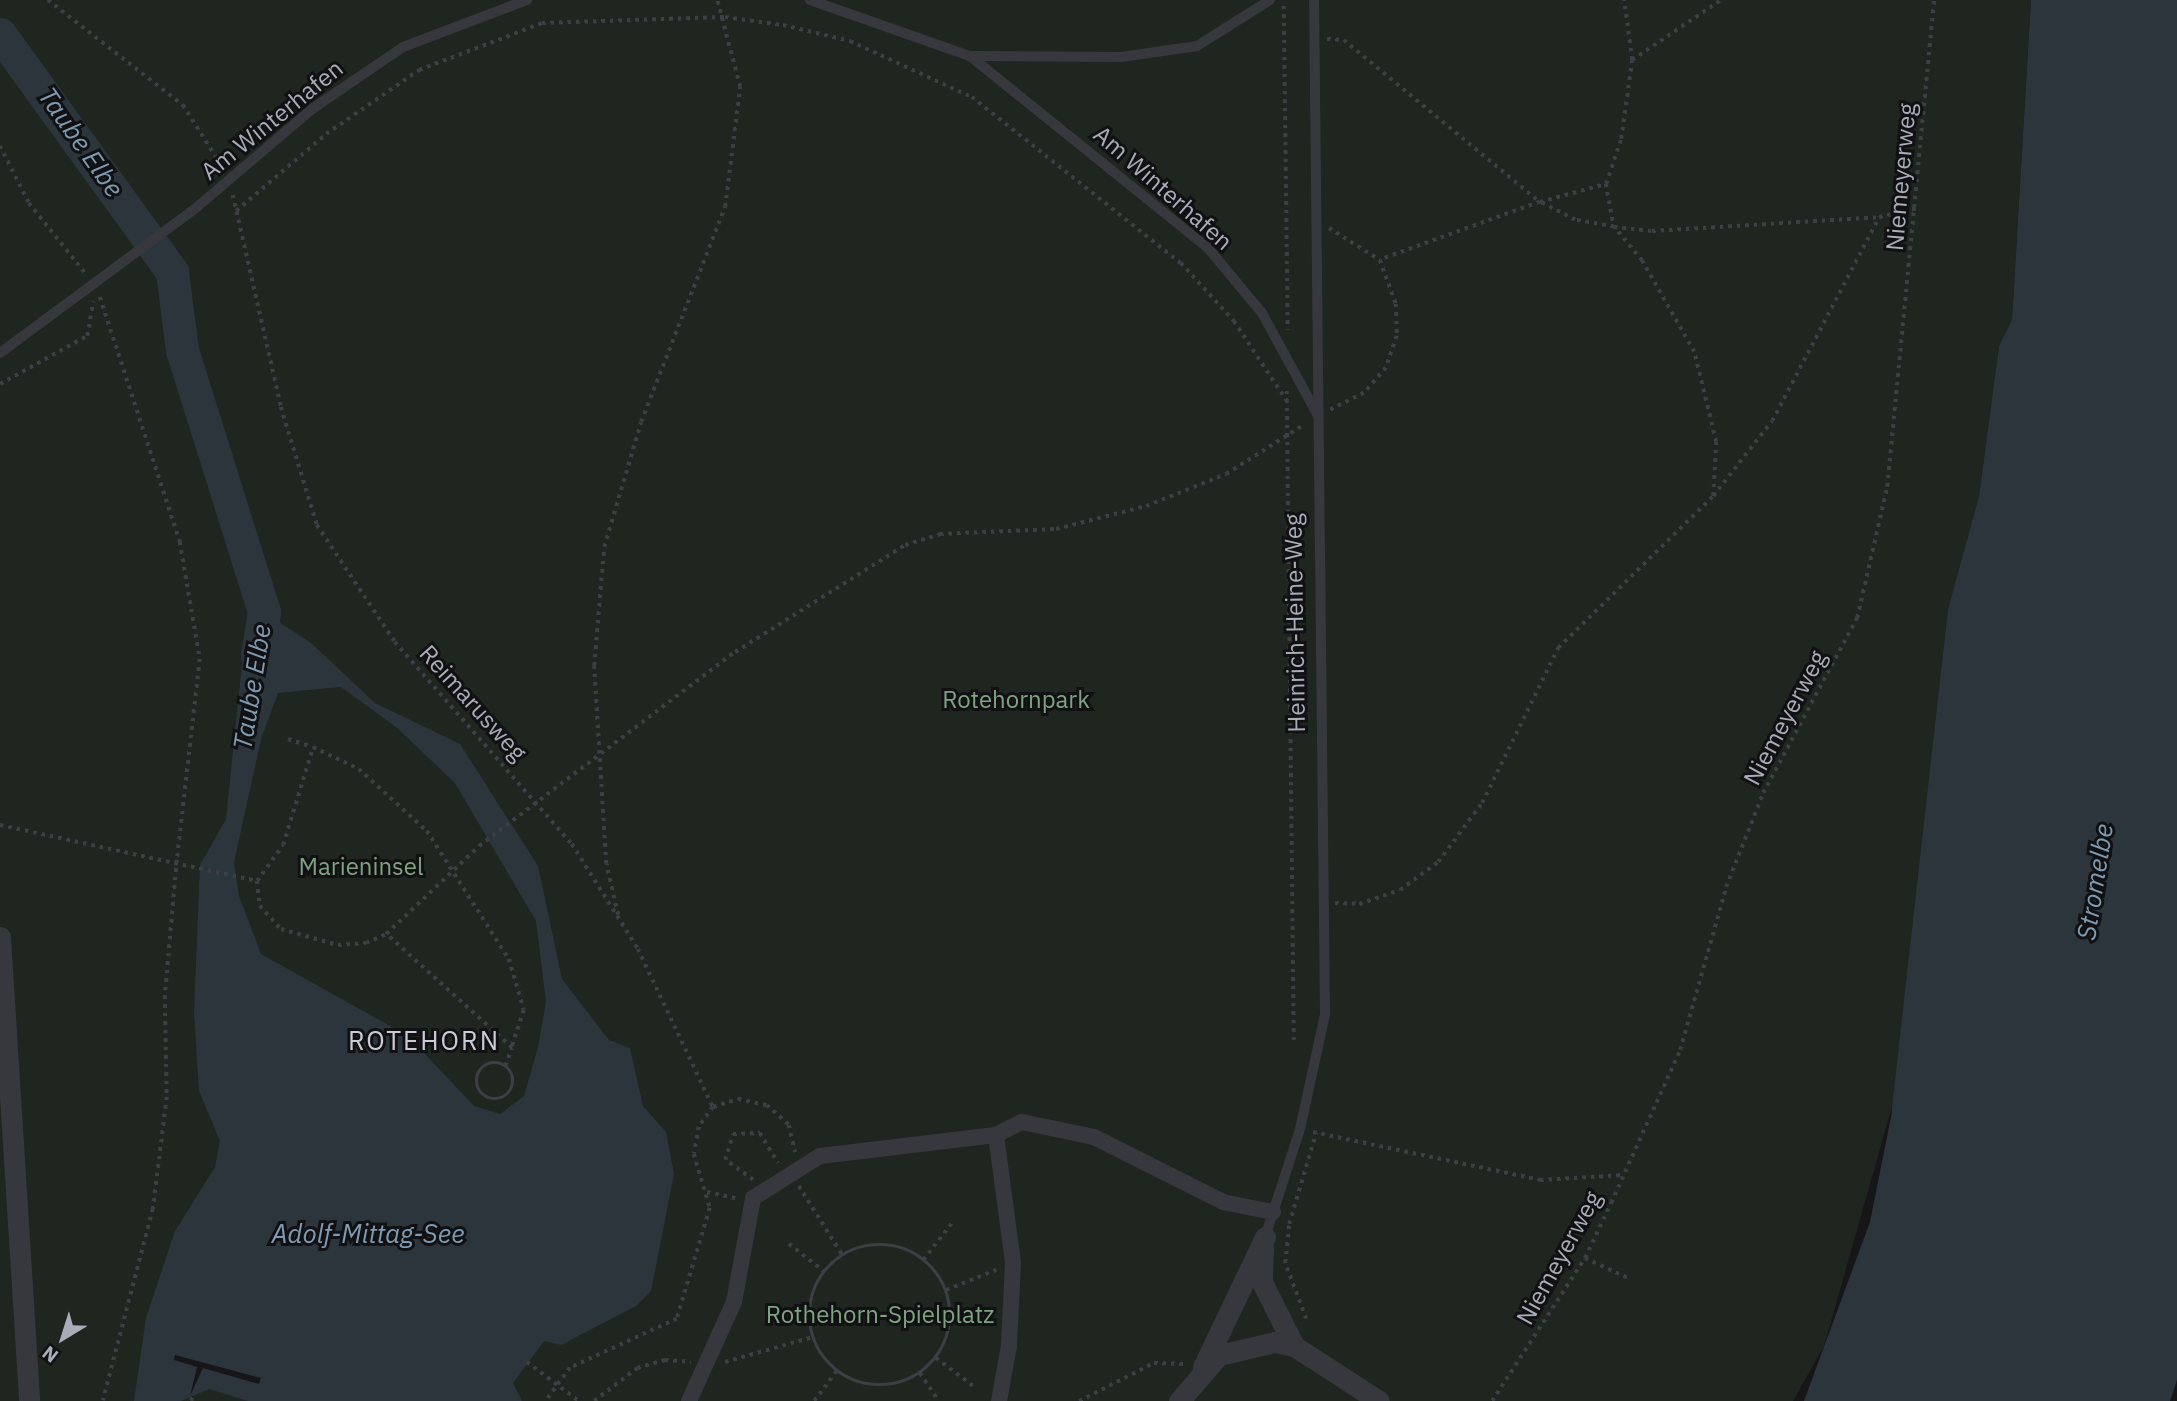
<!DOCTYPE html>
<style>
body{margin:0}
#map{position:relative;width:2177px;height:1401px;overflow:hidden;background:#161618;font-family:"IBM Plex Sans",sans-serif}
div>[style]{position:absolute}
.green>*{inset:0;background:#1e261f}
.water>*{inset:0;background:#2c353c}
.pier>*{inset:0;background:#161618}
.river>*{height:33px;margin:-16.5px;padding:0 16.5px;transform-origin:16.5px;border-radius:16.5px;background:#2c353c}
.path>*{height:3.5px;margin-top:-1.75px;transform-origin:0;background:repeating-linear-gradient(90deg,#3d3f44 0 3.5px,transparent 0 8.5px)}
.path>.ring{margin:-1.75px;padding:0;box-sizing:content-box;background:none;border:3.5px solid #3d3f44;border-radius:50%}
.service>*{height:10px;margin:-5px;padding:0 5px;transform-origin:5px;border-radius:5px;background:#37383d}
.pedestrian>*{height:16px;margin:-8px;padding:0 8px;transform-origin:8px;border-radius:8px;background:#37383d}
.minor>*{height:21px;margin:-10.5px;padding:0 10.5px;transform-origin:10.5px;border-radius:10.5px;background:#37383d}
span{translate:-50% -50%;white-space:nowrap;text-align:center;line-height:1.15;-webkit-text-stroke:6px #111113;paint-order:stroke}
.street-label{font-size:24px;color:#a8adb8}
.park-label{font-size:24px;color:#7fa381}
.water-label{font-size:26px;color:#7f9bb3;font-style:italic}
.neighbourhood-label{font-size:26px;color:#c9ccd4;letter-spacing:2px}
.north{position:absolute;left:28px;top:1303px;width:70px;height:70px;-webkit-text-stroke:5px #111113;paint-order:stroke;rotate:218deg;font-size:19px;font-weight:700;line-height:28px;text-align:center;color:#a8adb8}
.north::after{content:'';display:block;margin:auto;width:24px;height:32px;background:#a8adb8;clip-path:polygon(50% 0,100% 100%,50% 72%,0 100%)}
</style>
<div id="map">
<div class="green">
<div style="clip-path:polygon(0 0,2031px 0,2012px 320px,1999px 346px,1979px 496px,1948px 609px,1895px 1096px,1824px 1346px,1793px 1401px,0 1401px)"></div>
</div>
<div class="water">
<div style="clip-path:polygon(2031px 0,2177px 0,2177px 1380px,2170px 1401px,1804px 1401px,1870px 1222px,1891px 1117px,1948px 609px,1979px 496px,1999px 346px,2012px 320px)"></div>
<div style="clip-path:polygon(evenodd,264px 612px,311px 643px,375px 703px,460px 744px,538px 866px,562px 979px,609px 1040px,630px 1048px,643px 1106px,666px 1132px,674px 1174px,651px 1291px,636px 1306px,561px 1345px,544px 1341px,513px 1383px,522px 1401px,248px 1401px,209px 1389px,181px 1401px,134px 1401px,146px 1318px,175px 1231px,215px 1167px,220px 1141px,199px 1091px,194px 1012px,200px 865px,226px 819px,244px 645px,264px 612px,341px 687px,396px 727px,455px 783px,536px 921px,546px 1002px,538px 1047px,524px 1096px,500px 1114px,474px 1106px,408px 1036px,261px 954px,239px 896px,234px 863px,261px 739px,278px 693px,341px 687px)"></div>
</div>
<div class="pier">
<div style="clip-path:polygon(175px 1355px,261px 1378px,259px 1384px,203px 1368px,190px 1396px,197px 1367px,174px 1360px)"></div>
</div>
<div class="river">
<div style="left:0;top:34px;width:294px;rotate:54.1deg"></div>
<div style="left:172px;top:272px;width:79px;rotate:82.7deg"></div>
<div style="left:182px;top:350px;width:275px;rotate:72.6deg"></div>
<div style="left:264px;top:612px;width:44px;rotate:99.2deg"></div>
</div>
<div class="path">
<div style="left:48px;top:0;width:171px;rotate:37.9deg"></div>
<div style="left:183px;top:105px;width:75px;rotate:57.6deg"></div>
<div style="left:1284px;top:6px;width:324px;rotate:89.3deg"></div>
<div style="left:1327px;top:39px;width:17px;rotate:3deg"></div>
<div style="left:1344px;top:40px;width:254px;rotate:39.6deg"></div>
<div style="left:1540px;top:202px;width:68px;rotate:-15.3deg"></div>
<div style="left:1606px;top:184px;width:44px;rotate:79.5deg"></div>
<div style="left:1614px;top:227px;width:40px;rotate:-170deg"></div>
<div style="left:1575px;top:220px;width:39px;rotate:-153deg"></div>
<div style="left:1540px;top:202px;width:170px;rotate:160.1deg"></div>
<div style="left:1632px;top:60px;width:107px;rotate:-34deg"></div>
<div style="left:0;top:146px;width:64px;rotate:63deg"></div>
<div style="left:29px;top:203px;width:90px;rotate:51.3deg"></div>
<div style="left:1606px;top:184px;width:47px;rotate:-71.6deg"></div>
<div style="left:1621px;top:139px;width:80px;rotate:-82.1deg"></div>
<div style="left:1632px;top:60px;width:61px;rotate:-97.6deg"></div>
<div style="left:233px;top:195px;width:217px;rotate:77.2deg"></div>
<div style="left:281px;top:407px;width:123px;rotate:73deg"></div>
<div style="left:317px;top:525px;width:141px;rotate:56.3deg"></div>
<div style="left:395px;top:642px;width:269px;rotate:48.8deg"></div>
<div style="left:572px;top:844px;width:124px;rotate:57.8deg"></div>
<div style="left:638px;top:949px;width:175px;rotate:64.6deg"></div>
<div style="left:713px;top:1107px;width:24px;rotate:125deg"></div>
<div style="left:699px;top:1127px;width:27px;rotate:100deg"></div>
<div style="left:694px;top:1154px;width:56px;rotate:73.5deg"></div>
<div style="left:710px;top:1208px;width:116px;rotate:106.6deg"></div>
<div style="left:677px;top:1319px;width:118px;rotate:155.4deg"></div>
<div style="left:570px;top:1368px;width:41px;rotate:126deg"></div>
<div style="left:236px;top:211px;width:118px;rotate:-40.5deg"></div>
<div style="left:326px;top:134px;width:113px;rotate:-34.5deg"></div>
<div style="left:419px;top:70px;width:132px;rotate:-20.9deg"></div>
<div style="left:542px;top:23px;width:183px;rotate:-1.9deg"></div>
<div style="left:725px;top:17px;width:59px;rotate:7.9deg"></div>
<div style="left:783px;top:25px;width:69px;rotate:13.4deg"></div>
<div style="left:850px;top:41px;width:134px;rotate:24.7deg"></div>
<div style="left:972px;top:97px;width:267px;rotate:38.5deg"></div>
<div style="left:1181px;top:263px;width:79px;rotate:47.6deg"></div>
<div style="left:1234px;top:321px;width:96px;rotate:56.5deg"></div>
<div style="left:1614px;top:227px;width:38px;rotate:6deg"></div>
<div style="left:1652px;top:231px;width:227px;rotate:-3.5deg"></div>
<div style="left:1879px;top:217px;width:40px;rotate:-13deg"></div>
<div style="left:1329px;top:228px;width:60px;rotate:32.1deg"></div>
<div style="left:1380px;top:260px;width:47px;rotate:70deg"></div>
<div style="left:1396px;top:304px;width:32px;rotate:88deg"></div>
<div style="left:1397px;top:336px;width:34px;rotate:109deg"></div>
<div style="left:1386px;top:368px;width:33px;rotate:131deg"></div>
<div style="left:1364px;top:393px;width:38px;rotate:153deg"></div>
<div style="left:100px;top:297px;width:258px;rotate:71.9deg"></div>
<div style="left:180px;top:542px;width:119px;rotate:80.3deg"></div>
<div style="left:200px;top:659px;width:202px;rotate:96.5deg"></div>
<div style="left:177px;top:860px;width:137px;rotate:95deg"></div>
<div style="left:165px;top:996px;width:101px;rotate:88.9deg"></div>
<div style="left:167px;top:1097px;width:113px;rotate:97.1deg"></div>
<div style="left:153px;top:1209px;width:198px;rotate:104.6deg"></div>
<div style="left:0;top:384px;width:99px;rotate:-28.9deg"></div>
<div style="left:87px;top:336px;width:35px;rotate:-80deg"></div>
<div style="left:1287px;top:391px;width:649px;rotate:89.38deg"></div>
<div style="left:1713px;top:496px;width:95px;rotate:-51.8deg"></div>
<div style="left:1772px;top:421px;width:230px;rotate:-62.3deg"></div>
<div style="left:288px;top:739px;width:26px;rotate:18deg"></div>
<div style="left:0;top:825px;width:263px;rotate:12.3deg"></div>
<div style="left:257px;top:881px;width:25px;rotate:83deg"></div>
<div style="left:260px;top:906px;width:31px;rotate:48deg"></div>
<div style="left:281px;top:929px;width:59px;rotate:15.7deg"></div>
<div style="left:338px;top:945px;width:28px;rotate:-4deg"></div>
<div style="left:366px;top:943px;width:22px;rotate:-24deg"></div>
<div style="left:386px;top:934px;width:128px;rotate:-43.4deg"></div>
<div style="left:479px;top:846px;width:321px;rotate:-37.2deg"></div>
<div style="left:735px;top:652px;width:201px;rotate:-32.2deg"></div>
<div style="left:905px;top:545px;width:37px;rotate:-17deg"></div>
<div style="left:940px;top:534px;width:116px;rotate:-2.5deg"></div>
<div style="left:1056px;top:529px;width:93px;rotate:-14.3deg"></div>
<div style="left:1146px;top:506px;width:86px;rotate:-21.8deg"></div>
<div style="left:1226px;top:474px;width:93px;rotate:-32.3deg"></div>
<div style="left:257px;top:881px;width:44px;rotate:-54.2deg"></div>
<div style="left:283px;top:845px;width:102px;rotate:-73deg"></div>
<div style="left:313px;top:747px;width:51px;rotate:25.6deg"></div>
<div style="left:359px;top:769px;width:92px;rotate:42.4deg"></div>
<div style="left:427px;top:831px;width:152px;rotate:57.4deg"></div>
<div style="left:509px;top:959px;width:53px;rotate:73.6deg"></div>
<div style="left:524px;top:1010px;width:40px;rotate:108deg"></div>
<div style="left:512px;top:1048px;width:170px;rotate:-137.9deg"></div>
<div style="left:1335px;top:903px;width:24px;rotate:2deg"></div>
<div style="left:1359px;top:904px;width:43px;rotate:-18.9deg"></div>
<div style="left:1400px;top:890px;width:47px;rotate:-36.4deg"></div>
<div style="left:1438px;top:862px;width:74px;rotate:-53.3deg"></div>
<div style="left:1482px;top:803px;width:173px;rotate:-63.9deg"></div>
<div style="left:1558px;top:648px;width:217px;rotate:-44.4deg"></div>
<div style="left:1713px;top:496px;width:54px;rotate:-86.8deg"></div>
<div style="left:1716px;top:442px;width:93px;rotate:-103.7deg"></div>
<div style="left:1694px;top:352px;width:105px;rotate:-119.7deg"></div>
<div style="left:1642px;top:261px;width:44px;rotate:-129.5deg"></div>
<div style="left:618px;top:915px;width:52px;rotate:-103.2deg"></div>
<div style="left:606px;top:864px;width:198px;rotate:-93.5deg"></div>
<div style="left:594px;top:666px;width:119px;rotate:-85.2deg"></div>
<div style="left:604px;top:547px;width:130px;rotate:-73.5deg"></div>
<div style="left:641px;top:422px;width:231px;rotate:-68.7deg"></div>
<div style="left:725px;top:207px;width:121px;rotate:-82.9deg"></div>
<div style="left:740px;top:87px;width:90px;rotate:-104.8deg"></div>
<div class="ring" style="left:477px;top:1063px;width:32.5px;height:32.5px"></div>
<div style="left:505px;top:1066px;width:19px;rotate:-69deg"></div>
<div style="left:713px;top:1107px;width:26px;rotate:-18deg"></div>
<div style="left:738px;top:1099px;width:30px;rotate:12deg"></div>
<div style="left:767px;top:1105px;width:30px;rotate:42deg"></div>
<div style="left:789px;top:1125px;width:28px;rotate:77deg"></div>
<div style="left:1313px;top:1132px;width:232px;rotate:11.9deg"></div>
<div style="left:1540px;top:1180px;width:84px;rotate:-3.4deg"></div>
<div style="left:753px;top:1180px;width:34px;rotate:-144deg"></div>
<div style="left:725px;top:1160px;width:27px;rotate:-73deg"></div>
<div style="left:733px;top:1134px;width:27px;rotate:-2deg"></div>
<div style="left:760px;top:1133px;width:35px;rotate:59deg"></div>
<div style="left:799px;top:1186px;width:83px;rotate:57.8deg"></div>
<div style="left:707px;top:1192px;width:30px;rotate:12deg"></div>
<div style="left:789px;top:1244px;width:46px;rotate:37.9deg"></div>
<div class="ring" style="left:810px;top:1245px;width:136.5px;height:136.5px"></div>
<div style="left:1585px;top:1258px;width:47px;rotate:24.9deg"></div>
<div style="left:923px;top:1260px;width:46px;rotate:-52.1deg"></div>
<div style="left:946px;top:1290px;width:54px;rotate:-21.8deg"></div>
<div style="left:1306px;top:1319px;width:60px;rotate:-110.6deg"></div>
<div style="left:1285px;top:1263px;width:39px;rotate:-84deg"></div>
<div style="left:1289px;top:1224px;width:95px;rotate:-73.5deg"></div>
<div style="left:936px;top:1358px;width:50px;rotate:36.9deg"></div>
<div style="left:527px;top:1362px;width:65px;rotate:36.9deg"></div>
<div style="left:725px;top:1362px;width:91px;rotate:-15.9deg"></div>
<div style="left:920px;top:1373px;width:34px;rotate:56deg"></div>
<div style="left:191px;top:1401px;width:4px;rotate:-76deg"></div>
<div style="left:594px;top:1401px;width:54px;rotate:-37.5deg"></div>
<div style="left:637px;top:1368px;width:29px;rotate:-16deg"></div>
<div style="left:665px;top:1360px;width:26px;rotate:4deg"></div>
<div style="left:814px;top:1401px;width:38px;rotate:-53deg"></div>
<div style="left:1079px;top:1401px;width:84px;rotate:-26.9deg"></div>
<div style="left:1154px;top:1363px;width:31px;rotate:2deg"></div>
<div style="left:1492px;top:1401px;width:171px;rotate:-57deg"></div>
<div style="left:1585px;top:1258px;width:61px;rotate:-64.7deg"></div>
<div style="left:1611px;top:1203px;width:168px;rotate:-65.7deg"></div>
<div style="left:1680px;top:1050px;width:169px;rotate:-74.2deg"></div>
<div style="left:1726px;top:887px;width:101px;rotate:-68.5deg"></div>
<div style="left:1763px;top:793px;width:199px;rotate:-61.8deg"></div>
<div style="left:1857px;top:618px;width:134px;rotate:-77.1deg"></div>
<div style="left:1887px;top:487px;width:489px;rotate:-84.5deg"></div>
</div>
<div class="service">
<div style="left:810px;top:0;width:170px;rotate:19.3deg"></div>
<div style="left:970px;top:56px;width:306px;rotate:38.9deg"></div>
<div style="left:1208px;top:248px;width:85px;rotate:50.3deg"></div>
<div style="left:1262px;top:313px;width:115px;rotate:61.4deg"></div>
<div style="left:970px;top:56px;width:151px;rotate:0.4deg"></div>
<div style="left:1121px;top:57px;width:77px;rotate:-8.2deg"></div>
<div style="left:1197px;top:46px;width:86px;rotate:-32.2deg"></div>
<div style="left:0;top:353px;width:245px;rotate:-36.5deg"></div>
<div style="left:197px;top:207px;width:151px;rotate:-40.4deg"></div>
<div style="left:312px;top:109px;width:110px;rotate:-34.3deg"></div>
<div style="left:403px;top:47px;width:133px;rotate:-20.8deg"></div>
<div style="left:1265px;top:1237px;width:114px;rotate:-72deg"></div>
<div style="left:1300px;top:1129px;width:118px;rotate:-77.7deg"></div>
<div style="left:1325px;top:1014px;width:1014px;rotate:-90.62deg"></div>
</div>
<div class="pedestrian">
<div style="left:996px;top:1135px;width:129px;rotate:82.4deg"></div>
<div style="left:1013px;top:1263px;width:83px;rotate:92.8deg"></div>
<div style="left:1009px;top:1346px;width:56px;rotate:100.3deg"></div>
<div style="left:689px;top:1401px;width:109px;rotate:-65.6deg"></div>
<div style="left:734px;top:1302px;width:106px;rotate:-79.6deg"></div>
<div style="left:753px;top:1198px;width:79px;rotate:-32.1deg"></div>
<div style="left:820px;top:1156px;width:177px;rotate:-6.8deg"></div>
<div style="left:996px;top:1135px;width:29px;rotate:-27deg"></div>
<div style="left:1022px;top:1122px;width:74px;rotate:11.8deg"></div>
<div style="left:1094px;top:1137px;width:144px;rotate:26.7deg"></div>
<div style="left:1223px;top:1202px;width:51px;rotate:11.3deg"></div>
</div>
<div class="minor">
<div style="left:0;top:937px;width:465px;rotate:86.4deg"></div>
<div style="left:1263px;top:1248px;width:34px;rotate:92deg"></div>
<div style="left:1262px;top:1282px;width:72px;rotate:63.4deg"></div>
<div style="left:1203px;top:1367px;width:144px;rotate:-64.5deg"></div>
<div style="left:1179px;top:1401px;width:61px;rotate:-49deg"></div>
<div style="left:1219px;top:1355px;width:57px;rotate:-13.1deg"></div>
<div style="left:1275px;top:1342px;width:19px;rotate:12deg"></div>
<div style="left:1294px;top:1346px;width:101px;rotate:32.9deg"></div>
</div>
<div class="street-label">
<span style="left:272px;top:120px;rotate:-39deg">Am Winterhafen</span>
<span style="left:1901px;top:177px;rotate:-85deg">Niemeyerweg</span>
<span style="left:1163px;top:188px;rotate:41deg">Am Winterhafen</span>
<span style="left:1295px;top:623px;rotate:-91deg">Heinrich-Heine-Weg</span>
<span style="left:473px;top:703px;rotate:48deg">Reimarusweg</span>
<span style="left:1785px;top:718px;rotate:-62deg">Niemeyerweg</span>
<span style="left:1559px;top:1258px;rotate:-61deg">Niemeyerweg</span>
</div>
<div class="park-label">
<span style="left:1016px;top:700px">Rotehornpark</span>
<span style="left:361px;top:867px">Marieninsel</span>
<span style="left:880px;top:1315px">Rothehorn-Spielplatz</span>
</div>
<div class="water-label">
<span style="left:81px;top:142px;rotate:55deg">Taube Elbe</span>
<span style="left:252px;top:687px;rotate:-81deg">Taube Elbe</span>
<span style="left:2095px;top:882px;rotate:-81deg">Stromelbe</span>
<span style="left:368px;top:1234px">Adolf-Mittag-See</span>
</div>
<div class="neighbourhood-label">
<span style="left:424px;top:1041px">ROTEHORN</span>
</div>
<div class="north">N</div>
</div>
